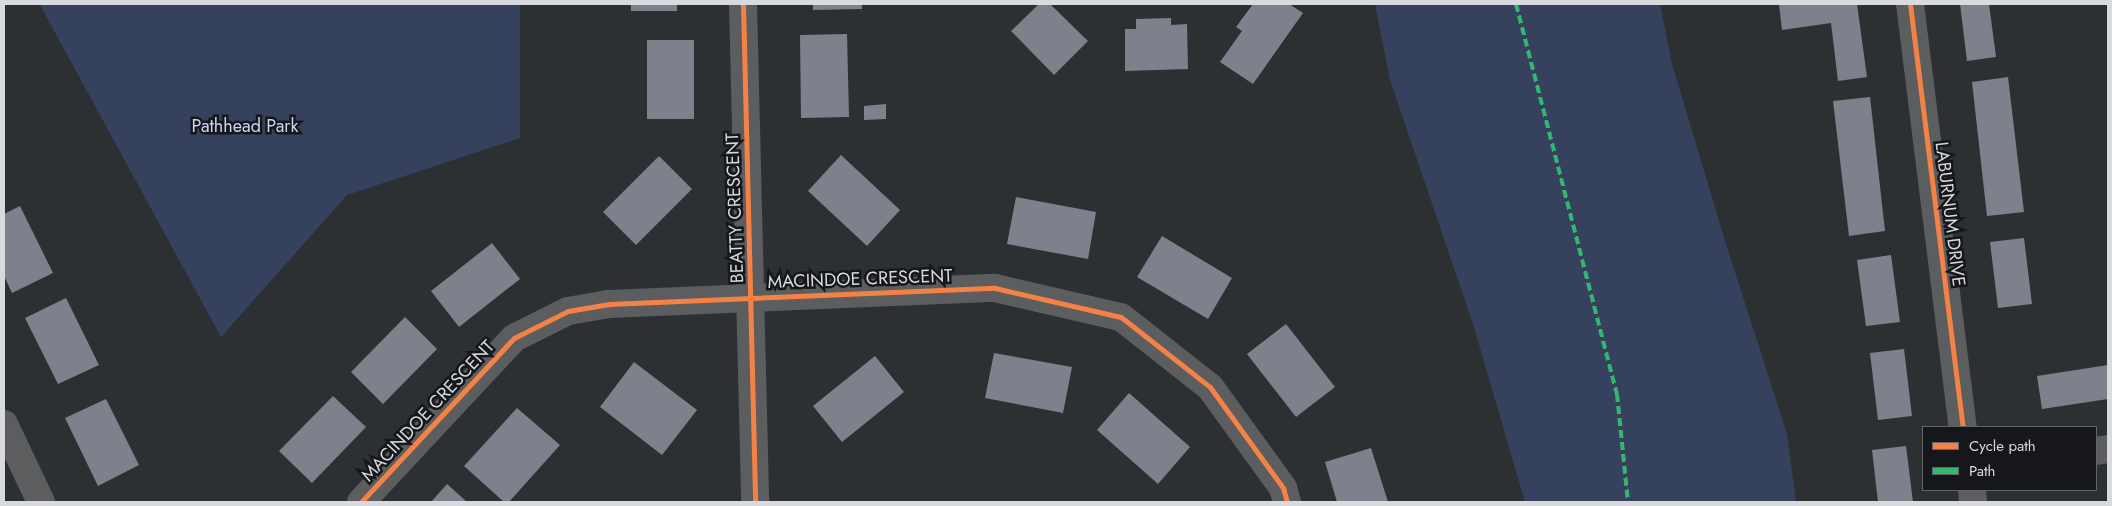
<!DOCTYPE html>
<style>
body{margin:0}
#map{position:relative;width:2112px;height:506px;overflow:hidden;background:#2d3033;font-family:Jost,sans-serif}
div>[style]{position:absolute}
.green>*{inset:0;background:#36425d}
.building>*{inset:0;background:#7c818c}
.minor>*{height:28px;margin:-14px;padding:0 14px;transform-origin:14px;border-radius:14px;background:#5c5d5e}
.quiet>*{height:4px;margin-top:-2px;transform-origin:0;background:repeating-linear-gradient(90deg,#33b770 0 8px,transparent 0 12px)}
.cycleway>*{height:5px;margin:-2.5px;padding:0 2.5px;transform-origin:2.5px;border-radius:2.5px;background:#f48246}
span{translate:-50% -50%;white-space:nowrap;text-align:center;line-height:1.15;-webkit-text-stroke:5px #15171a;paint-order:stroke}
.park-label{font-size:18px;color:#cad6f3}
.street-label{font-size:18px;color:#d8dade}
.frame{position:absolute;inset:0;border:5px solid #d8dade;pointer-events:none}
.legend{position:absolute;left:1922px;top:426px;width:175px;height:65px;box-sizing:border-box;background:#15171a;border:1px solid #636568;margin:0;padding:6px 9px;list-style:none;font-size:15px;color:#d8dade}
.legend li{display:flex;align-items:center;gap:10px;height:25px}
.legend b{width:25px;border:1px solid #636568}
</style>
<div id="map">
<div class="green">
<div style="clip-path:polygon(43px 4px,520px 4px,520px 138px,347px 195px,221px 337px,40px 5px)"></div>
<div style="clip-path:polygon(1375px 4px,1660px 4px,1672px 64px,1725px 241px,1787px 434px,1796px 502px,1525px 502px,1473px 324px,1390px 80px)"></div>
</div>
<div class="building">
<div style="clip-path:polygon(631px 4px,677px 4px,677px 11px,631px 11px)"></div>
<div style="clip-path:polygon(813px 4px,862px 4px,862px 9px,813px 10px)"></div>
<div style="clip-path:polygon(1039px 4px,1050px 4px,1088px 41px,1054px 75px,1011px 31px)"></div>
<div style="clip-path:polygon(1253px 4px,1289px 4px,1303px 13px,1253px 84px,1220px 62px,1242px 31px,1236px 27px)"></div>
<div style="clip-path:polygon(1779px 4px,1857px 4px,1867px 77px,1838px 81px,1831px 23px,1782px 30px)"></div>
<div style="clip-path:polygon(1960px 4px,1989px 4px,1996px 57px,1967px 61px)"></div>
<div style="clip-path:polygon(1171px 18px,1171px 25px,1187px 24px,1188px 69px,1125px 71px,1125px 29px,1136px 29px,1136px 19px)"></div>
<div style="clip-path:polygon(847px 34px,849px 117px,801px 118px,800px 35px)"></div>
<div style="clip-path:polygon(647px 40px,694px 40px,694px 119px,647px 119px)"></div>
<div style="clip-path:polygon(2008px 77px,2024px 212px,1987px 216px,1972px 82px)"></div>
<div style="clip-path:polygon(1870px 97px,1885px 231px,1849px 236px,1833px 101px)"></div>
<div style="clip-path:polygon(886px 104px,886px 119px,864px 120px,864px 106px)"></div>
<div style="clip-path:polygon(841px 155px,900px 210px,867px 246px,808px 191px)"></div>
<div style="clip-path:polygon(659px 156px,692px 189px,636px 245px,603px 212px)"></div>
<div style="clip-path:polygon(1016px 197px,1096px 212px,1088px 259px,1007px 244px)"></div>
<div style="clip-path:polygon(20px 206px,53px 273px,12px 293px,4px 276px,4px 214px)"></div>
<div style="clip-path:polygon(1162px 236px,1232px 278px,1208px 319px,1137px 277px)"></div>
<div style="clip-path:polygon(2024px 238px,2032px 304px,1998px 308px,1990px 242px)"></div>
<div style="clip-path:polygon(492px 243px,520px 279px,459px 327px,431px 291px)"></div>
<div style="clip-path:polygon(1891px 255px,1900px 322px,1866px 326px,1857px 260px)"></div>
<div style="clip-path:polygon(66px 298px,99px 365px,58px 384px,25px 318px)"></div>
<div style="clip-path:polygon(405px 317px,437px 349px,383px 404px,351px 372px)"></div>
<div style="clip-path:polygon(1286px 324px,1335px 387px,1296px 417px,1247px 354px)"></div>
<div style="clip-path:polygon(1904px 349px,1912px 416px,1878px 420px,1870px 353px)"></div>
<div style="clip-path:polygon(994px 353px,1072px 367px,1063px 413px,985px 398px)"></div>
<div style="clip-path:polygon(875px 356px,904px 392px,842px 442px,813px 406px)"></div>
<div style="clip-path:polygon(634px 362px,697px 410px,662px 455px,600px 407px)"></div>
<div style="clip-path:polygon(2108px 365px,2108px 399px,2042px 409px,2037px 376px)"></div>
<div style="clip-path:polygon(1129px 393px,1190px 447px,1158px 484px,1097px 430px)"></div>
<div style="clip-path:polygon(333px 396px,366px 427px,312px 483px,279px 451px)"></div>
<div style="clip-path:polygon(106px 399px,139px 465px,98px 486px,65px 418px)"></div>
<div style="clip-path:polygon(517px 408px,560px 445px,509px 502px,504px 502px,464px 466px)"></div>
<div style="clip-path:polygon(1906px 446px,1913px 502px,1878px 502px,1872px 450px)"></div>
<div style="clip-path:polygon(1371px 448px,1388px 502px,1337px 502px,1325px 462px)"></div>
<div style="clip-path:polygon(447px 484px,467px 502px,431px 502px)"></div>
</div>
<div class="minor">
<div style="left:743px;top:4px;width:498px;rotate:88.6deg"></div>
<div style="left:1910px;top:4px;width:426px;rotate:82.9deg"></div>
<div style="left:4px;top:424px;width:86px;rotate:64.6deg"></div>
<div style="left:2096px;top:451px;width:12px;rotate:-9deg"></div>
<div style="left:1972px;top:490px;width:12px;rotate:85deg"></div>
<div style="left:361px;top:502px;width:224px;rotate:-47deg"></div>
<div style="left:514px;top:338px;width:60px;rotate:-26.6deg"></div>
<div style="left:568px;top:311px;width:42px;rotate:-9.7deg"></div>
<div style="left:609px;top:304px;width:386px;rotate:-2.4deg"></div>
<div style="left:995px;top:288px;width:129px;rotate:13deg"></div>
<div style="left:1121px;top:317px;width:113px;rotate:38.2deg"></div>
<div style="left:1210px;top:387px;width:125px;rotate:54.1deg"></div>
<div style="left:1283px;top:488px;width:15px;rotate:74deg"></div>
</div>
<div class="quiet">
<div style="left:1516px;top:4px;width:403px;rotate:75.5deg"></div>
<div style="left:1617px;top:394px;width:109px;rotate:84.2deg"></div>
</div>
<div class="cycleway">
<div style="left:743px;top:4px;width:498px;rotate:88.6deg"></div>
<div style="left:1910px;top:4px;width:426px;rotate:82.9deg"></div>
<div style="left:361px;top:502px;width:224px;rotate:-47deg"></div>
<div style="left:514px;top:338px;width:60px;rotate:-26.6deg"></div>
<div style="left:568px;top:311px;width:42px;rotate:-9.7deg"></div>
<div style="left:609px;top:304px;width:386px;rotate:-2.4deg"></div>
<div style="left:995px;top:288px;width:129px;rotate:13deg"></div>
<div style="left:1121px;top:317px;width:113px;rotate:38.2deg"></div>
<div style="left:1210px;top:387px;width:125px;rotate:54.1deg"></div>
<div style="left:1283px;top:488px;width:15px;rotate:74deg"></div>
</div>
<div class="park-label">
<span style="left:245px;top:126px">Pathhead Park</span>
</div>
<div class="street-label">
<span style="left:735px;top:208px;rotate:-92deg">BEATTY CRESCENT</span>
<span style="left:1950px;top:214px;rotate:83deg">LABURNUM DRIVE</span>
<span style="left:860px;top:279px;rotate:-2deg">MACINDOE CRESCENT</span>
<span style="left:428px;top:411px;rotate:-47deg">MACINDOE CRESCENT</span>
</div>
<div class="frame"></div>
<ul class="legend">
<li><b style="height:6px;background:#f48246"></b>Cycle path</li>
<li><b style="height:6px;background:#33b770"></b>Path</li>
</ul>
</div>
